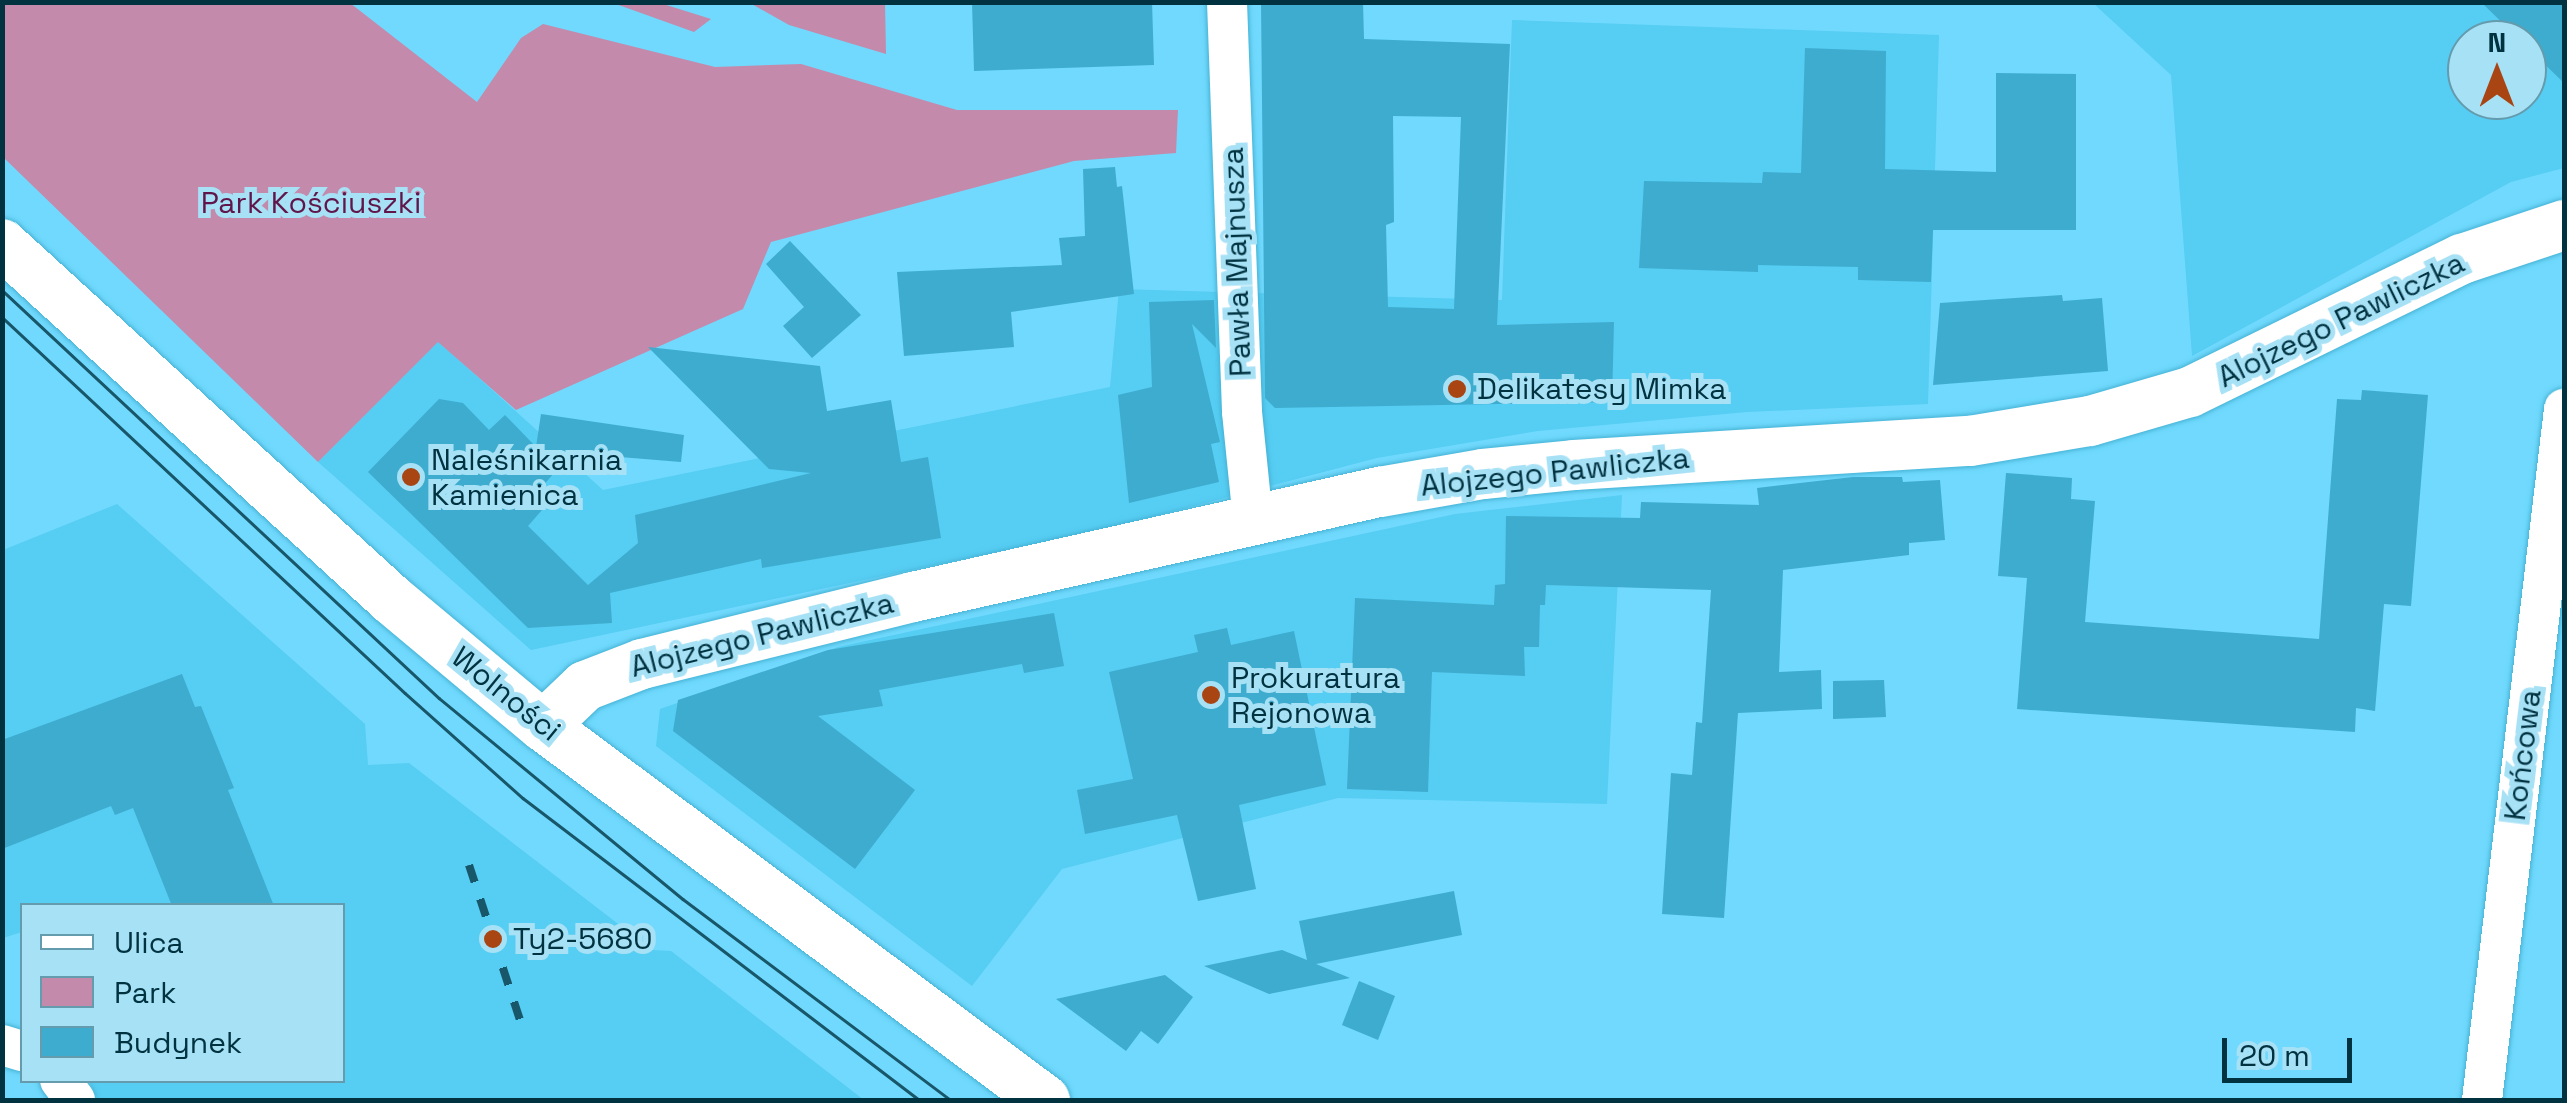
<!DOCTYPE html>
<meta charset="utf-8">
<style>
body{margin:0}
#map{position:relative;width:2567px;height:1103px;overflow:hidden;background:#70d9fd;font-family:"Space Grotesk",sans-serif}
div>[style]{position:absolute}
.built>*{inset:0;background:#56cdf3}
.green>*{inset:0;background:#c38aac}
.building>*{inset:0;background:#3eacce}
.roads{filter:drop-shadow(0 0 2px #45b2d4) drop-shadow(0 0 2px #45b2d4)}
.minor>*{height:40px;margin:-20px;padding:0 20px;transform-origin:20px;border-radius:20px;background:#fff}
.tertiary>*{height:50px;margin:-25px;padding:0 25px;transform-origin:25px;border-radius:25px;background:#fff}
.tram>*{height:2.5px;margin:-1.25px;padding:0 1.25px;transform-origin:1.25px;border-radius:1.25px;background:#185669}
.rail>*{height:8px;margin-top:-4px;transform-origin:0;background:repeating-linear-gradient(90deg,#185669 0 18px,transparent 0 36px)}
.dots>*{width:28px;height:28px;translate:-50% -50%;box-sizing:border-box;border:5px solid #a7e1f6;border-radius:50%}
span{translate:-50% -50%;white-space:nowrap;text-align:center;line-height:1.15;-webkit-text-stroke:10px #a7e1f6;paint-order:stroke}
.park-label{font-size:30px;color:#60164a}
.street-label{font-size:30px;color:#003240}
.poi-label{font-size:30px;color:#003240}
.left{translate:0 -50%;text-align:left}
.frame{position:absolute;inset:0;border:5px solid #003240;pointer-events:none}
.legend{position:absolute;left:20px;top:903px;width:325px;height:180px;box-sizing:border-box;background:#a7e1f6;border:2px solid #649bad;margin:0;padding:12px 18px;list-style:none;font-size:30px;color:#003240}
.legend li{display:flex;align-items:center;gap:20px;height:50px}
.legend b{width:50px;border:2px solid #649bad}
.north{position:absolute;left:2447px;top:20px;width:100px;height:100px;box-sizing:border-box;background:#a7e1f6;border:2px solid #649bad;border-radius:50%;rotate:0deg;font-size:28px;font-weight:700;line-height:40px;text-align:center;color:#003240}
.north::after{content:'';display:block;margin:auto;width:35px;height:45px;background:#a94513;clip-path:polygon(50% 0,100% 100%,50% 72%,0 100%)}
.scale{position:absolute;left:2222px;top:1038px;width:130px;height:45px;box-sizing:border-box;border:5px solid #003240;border-top:0;padding-left:12px;font-size:30px;line-height:35px;white-space:nowrap;color:#003240;-webkit-text-stroke:8px #a7e1f6;paint-order:stroke}
</style>
<div id="map">
<div class="built">
<div style="clip-path:polygon(evenodd,2093px 3px,2564px 3px,2564px 168px,2511px 182px,2192px 356px,2171px 75px,2093px 3px,2467px 40px,2527px 40px,2527px 100px,2467px 100px,2467px 40px)"></div>
<div style="clip-path:polygon(1512px 20px,1939px 35px,1928px 404px,1747px 412px,1538px 431px,1377px 458px,1106px 529px,531px 650px,318px 462px,438px 341px,603px 490px,1110px 387px,1119px 289px,1502px 300px)"></div>
<div style="clip-path:polygon(1622px 495px,1607px 804px,1338px 798px,1062px 869px,972px 986px,656px 746px,660px 709px,838px 647px,1455px 514px)"></div>
<div style="clip-path:polygon(117px 504px,365px 724px,368px 765px,409px 763px,652px 950px,671px 951px,864px 1100px,98px 1100px,89px 1081px,342px 1080px,342px 906px,22px 906px,22px 932px,3px 938px,3px 550px)"></div>
</div>
<div class="green">
<div style="clip-path:polygon(2px 3px,350px 3px,477px 102px,521px 38px,543px 24px,715px 67px,801px 64px,957px 110px,1178px 110px,1176px 153px,1074px 161px,771px 242px,743px 309px,516px 410px,438px 342px,318px 462px,3px 157px)"></div>
<div style="clip-path:polygon(613px 3px,660px 3px,711px 19px,694px 32px)"></div>
<div style="clip-path:polygon(750px 3px,885px 3px,886px 54px,789px 25px)"></div>
</div>
<div class="building">
<div style="clip-path:polygon(972px 2px,1152px 2px,1154px 65px,974px 71px)"></div>
<div style="clip-path:polygon(evenodd,1261px 2px,1363px 2px,1364px 39px,1510px 44px,1497px 325px,1614px 322px,1612px 402px,1275px 408px,1265px 398px,1261px 2px,1393px 116px,1461px 117px,1454px 309px,1388px 307px,1386px 225px,1394px 222px,1393px 116px)"></div>
<div style="clip-path:polygon(2481px 2px,2564px 2px,2564px 83px,2527px 47px,2527px 40px,2520px 40px)"></div>
<div style="clip-path:polygon(1805px 48px,1886px 51px,1885px 169px,1996px 172px,1996px 73px,2076px 74px,2076px 230px,1933px 230px,1931px 282px,1858px 280px,1858px 267px,1758px 265px,1758px 272px,1639px 268px,1644px 181px,1762px 183px,1763px 172px,1801px 173px)"></div>
<div style="clip-path:polygon(1115px 167px,1117px 187px,1122px 186px,1134px 294px,1011px 312px,1014px 347px,904px 356px,897px 272px,1062px 265px,1059px 238px,1085px 236px,1083px 169px)"></div>
<div style="clip-path:polygon(790px 241px,861px 315px,812px 358px,783px 326px,804px 307px,766px 264px)"></div>
<div style="clip-path:polygon(2062px 295px,2063px 301px,2102px 298px,2108px 371px,1933px 385px,1940px 303px)"></div>
<div style="clip-path:polygon(1214px 300px,1216px 348px,1192px 324px,1220px 442px,1211px 444px,1219px 482px,1129px 503px,1118px 395px,1152px 387px,1149px 302px)"></div>
<div style="clip-path:polygon(648px 347px,820px 366px,827px 411px,891px 400px,901px 462px,928px 457px,941px 538px,762px 568px,761px 559px,610px 593px,612px 623px,528px 628px,368px 472px,439px 399px,463px 403px,489px 430px,505px 415px,536px 447px,541px 414px,684px 435px,681px 462px,571px 453px,531px 500px,542px 510px,528px 526px,588px 585px,638px 543px,635px 515px,811px 473px,769px 469px)"></div>
<div style="clip-path:polygon(2362px 390px,2428px 395px,2411px 606px,2384px 604px,2375px 711px,2356px 708px,2355px 732px,2017px 709px,2027px 578px,1998px 576px,2006px 473px,2072px 478px,2071px 499px,2095px 501px,2085px 622px,2319px 639px,2337px 399px,2361px 400px)"></div>
<div style="clip-path:polygon(1853px 477px,1902px 477px,1903px 482px,1940px 480px,1945px 540px,1909px 543px,1909px 555px,1783px 570px,1779px 672px,1821px 670px,1822px 709px,1738px 713px,1724px 918px,1662px 914px,1671px 773px,1692px 775px,1696px 722px,1702px 723px,1711px 590px,1546px 585px,1545px 605px,1540px 605px,1539px 647px,1524px 647px,1525px 676px,1432px 672px,1428px 792px,1347px 789px,1355px 598px,1494px 605px,1495px 585px,1505px 584px,1506px 516px,1640px 518px,1641px 502px,1759px 505px,1757px 488px)"></div>
<div style="clip-path:polygon(1054px 613px,1064px 666px,1024px 673px,1022px 664px,879px 690px,883px 706px,818px 716px,915px 790px,855px 869px,673px 731px,678px 700px,828px 650px)"></div>
<div style="clip-path:polygon(1227px 628px,1231px 645px,1294px 631px,1326px 785px,1239px 805px,1256px 889px,1198px 901px,1177px 815px,1085px 834px,1077px 790px,1133px 779px,1109px 672px,1198px 652px,1194px 635px)"></div>
<div style="clip-path:polygon(182px 674px,195px 707px,201px 706px,234px 788px,228px 790px,274px 906px,172px 906px,133px 808px,115px 815px,111px 806px,2px 849px,2px 740px)"></div>
<div style="clip-path:polygon(1884px 680px,1886px 717px,1833px 719px,1833px 681px)"></div>
<div style="clip-path:polygon(1454px 891px,1462px 935px,1316px 964px,1350px 978px,1269px 994px,1204px 966px,1282px 950px,1307px 960px,1299px 921px)"></div>
<div style="clip-path:polygon(1165px 975px,1193px 997px,1158px 1044px,1141px 1031px,1126px 1051px,1056px 999px)"></div>
<div style="clip-path:polygon(1359px 981px,1395px 996px,1378px 1040px,1342px 1025px)"></div>
</div>
<div class="roads">
<div class="minor">
<div style="left:1227px;top:2px;width:410px;rotate:87.9deg"></div>
<div style="left:1242px;top:412px;width:110px;rotate:84.2deg"></div>
<div style="left:2px;top:1045px;width:21px;rotate:17deg"></div>
<div style="left:60px;top:1080px;width:25px;rotate:53deg"></div>
<div style="left:2482px;top:1100px;width:696px;rotate:-83.23deg"></div>
</div>
<div class="tertiary">
<div style="left:2px;top:244px;width:527px;rotate:42.38deg"></div>
<div style="left:391px;top:599px;width:198px;rotate:39.9deg"></div>
<div style="left:543px;top:726px;width:626px;rotate:36.69deg"></div>
<div style="left:543px;top:726px;width:58px;rotate:-43.6deg"></div>
<div style="left:585px;top:686px;width:61px;rotate:-21.1deg"></div>
<div style="left:642px;top:664px;width:279px;rotate:-13.9deg"></div>
<div style="left:913px;top:597px;width:479px;rotate:-12.7deg"></div>
<div style="left:1380px;top:492px;width:105px;rotate:-9.9deg"></div>
<div style="left:1483px;top:474px;width:91px;rotate:-5.6deg"></div>
<div style="left:1574px;top:465px;width:397px;rotate:-3.5deg"></div>
<div style="left:1970px;top:441px;width:122px;rotate:-9.5deg"></div>
<div style="left:2090px;top:421px;width:104px;rotate:-16.2deg"></div>
<div style="left:2190px;top:392px;width:303px;rotate:-26.1deg"></div>
<div style="left:2462px;top:259px;width:108px;rotate:-18.4deg"></div>
</div>
</div>
<div class="tram">
<div style="left:2px;top:290px;width:598px;rotate:43.03deg"></div>
<div style="left:439px;top:698px;width:316px;rotate:39.5deg"></div>
<div style="left:683px;top:899px;width:335px;rotate:36.9deg"></div>
<div style="left:2px;top:317px;width:551px;rotate:43.01deg"></div>
<div style="left:405px;top:693px;width:158px;rotate:41.7deg"></div>
<div style="left:523px;top:798px;width:498px;rotate:37.3deg"></div>
</div>
<div class="rail">
<div style="left:469px;top:865px;width:163px;rotate:71.8deg"></div>
</div>
<div class="dots">
<div style="left:1457px;top:389px;background:#a94513"></div>
<div style="left:411px;top:477px;background:#a94513"></div>
<div style="left:1211px;top:695px;background:#a94513"></div>
<div style="left:493px;top:939px;background:#a94513"></div>
</div>
<div class="park-label">
<span style="left:311px;top:203px">Park Kościuszki</span>
</div>
<div class="street-label">
<span style="left:1237px;top:262px;rotate:-92deg">Pawła Majnusza</span>
<span style="left:2341px;top:320px;rotate:-26deg">Alojzego Pawliczka</span>
<span style="left:1555px;top:472px;rotate:-6deg">Alojzego Pawliczka</span>
<span style="left:762px;top:635px;rotate:-14deg">Alojzego Pawliczka</span>
<span style="left:506px;top:694px;rotate:39deg">Wolności</span>
<span style="left:2523px;top:755px;rotate:-83deg">Końcowa</span>
</div>
<div class="poi-label">
<span class="left" style="left:1477px;top:389px">Delikatesy Mimka</span>
<span class="left" style="left:431px;top:477px">Naleśnikarnia<br>Kamienica</span>
<span class="left" style="left:1231px;top:695px">Prokuratura<br>Rejonowa</span>
<span class="left" style="left:513px;top:939px">Ty2-5680</span>
</div>
<div class="frame"></div>
<ul class="legend">
<li><b style="height:12px;background:#fff"></b>Ulica</li>
<li><b style="height:28px;background:#c38aac"></b>Park</li>
<li><b style="height:28px;background:#3eacce"></b>Budynek</li>
</ul>
<div class="north">N</div>
<div class="scale">20 m</div>
</div>
